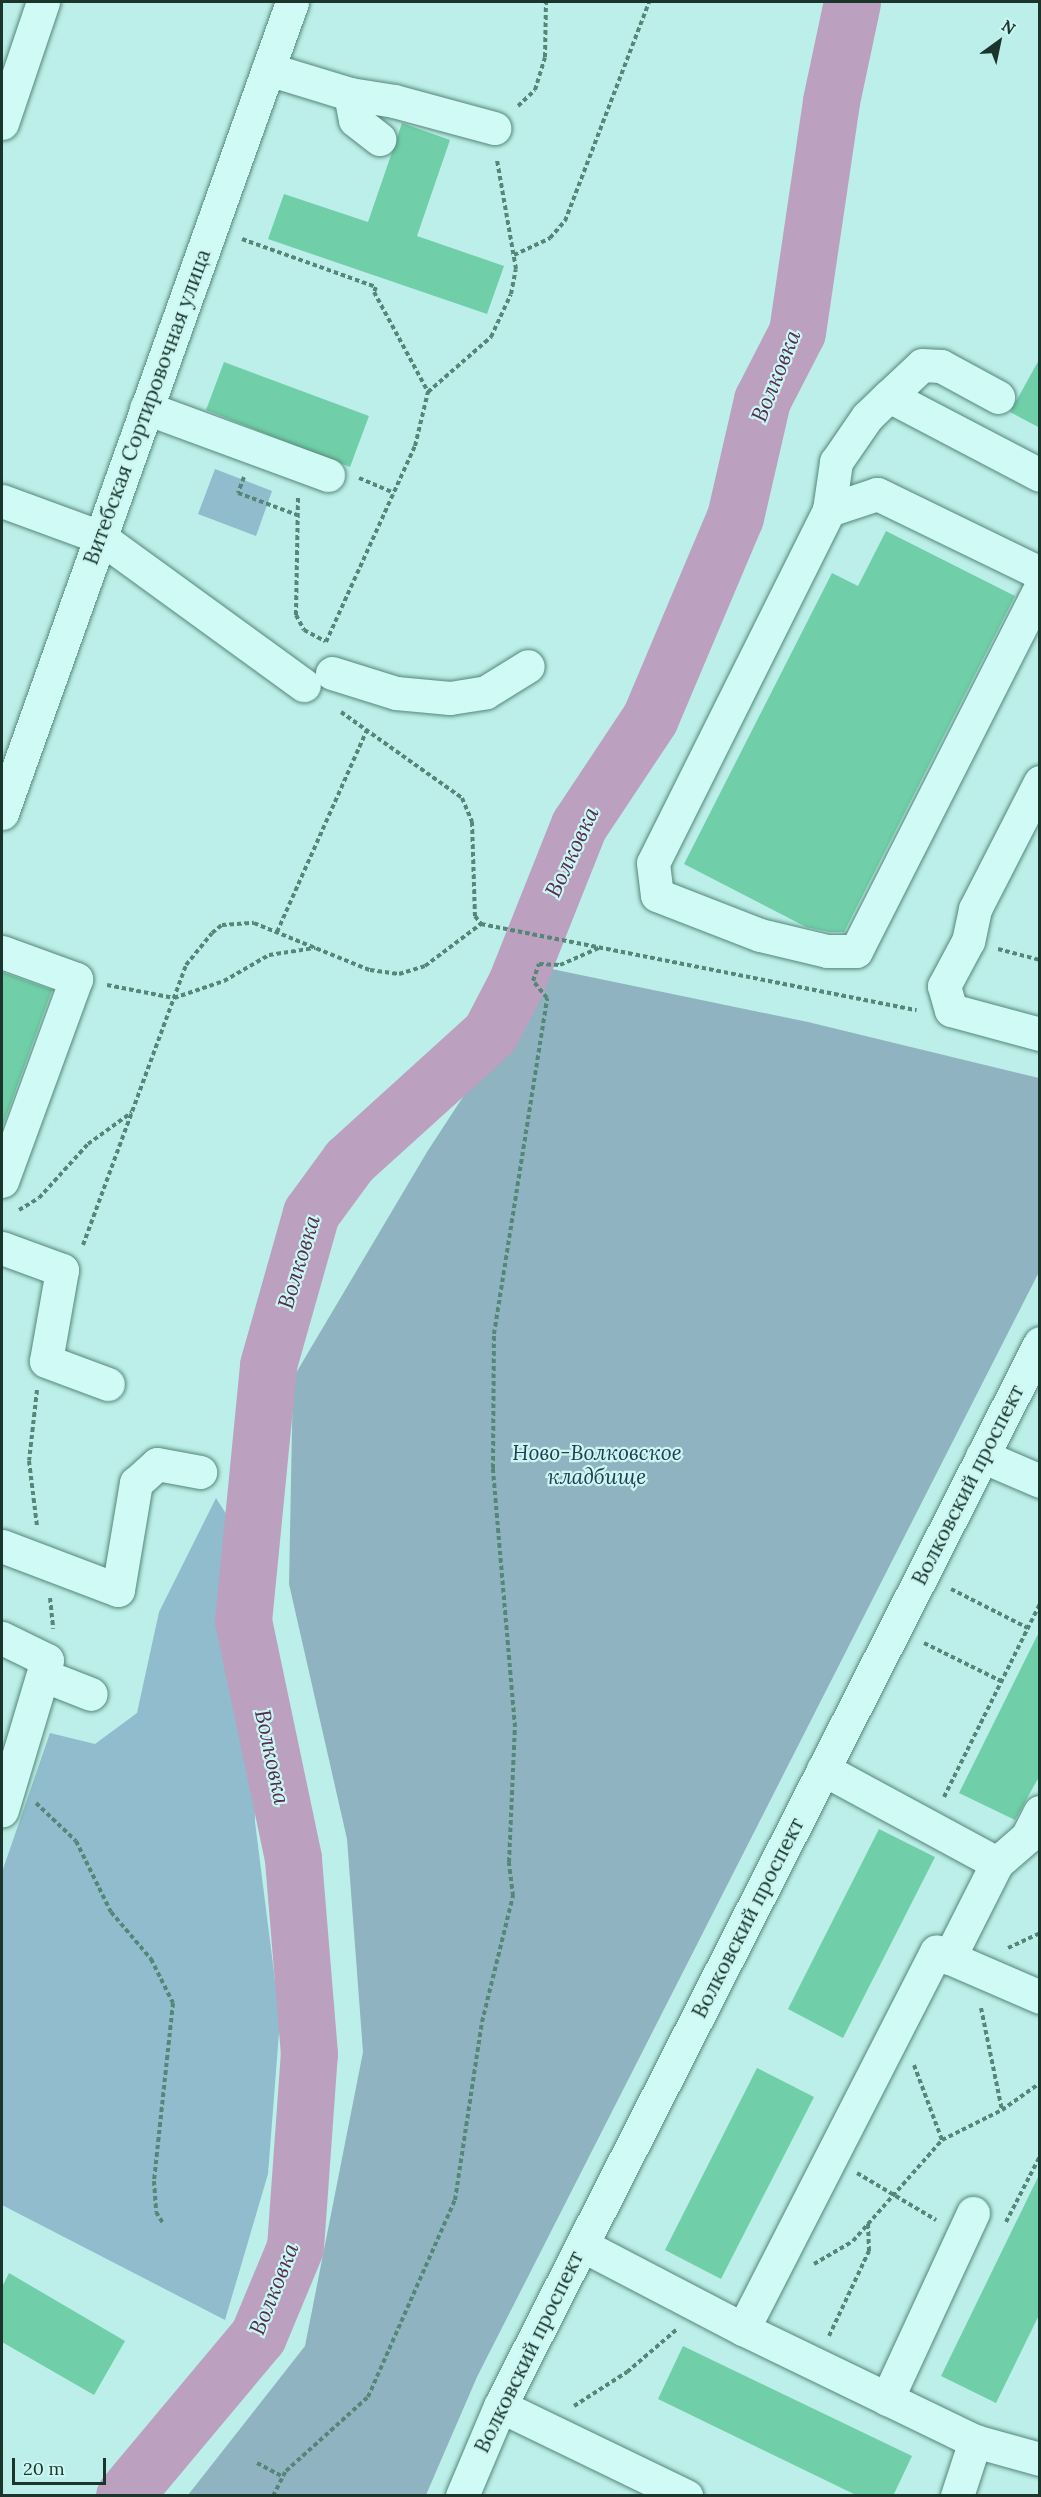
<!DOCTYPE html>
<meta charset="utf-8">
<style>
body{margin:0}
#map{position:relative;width:1041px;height:2497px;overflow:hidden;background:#bcefe9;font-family:Lora,serif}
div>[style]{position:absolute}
.green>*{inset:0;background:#90bccd}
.cemetery>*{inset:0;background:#90b3c1}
.river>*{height:57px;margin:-28.5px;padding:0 28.5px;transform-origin:28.5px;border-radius:28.5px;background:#bca0c0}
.building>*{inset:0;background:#70cfa8}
.path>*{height:4px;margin-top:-2px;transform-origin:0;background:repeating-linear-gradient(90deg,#558778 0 4.5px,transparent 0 7.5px)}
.roads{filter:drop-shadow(0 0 2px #558778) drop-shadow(0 0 2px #558778)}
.minor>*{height:33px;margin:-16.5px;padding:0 16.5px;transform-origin:16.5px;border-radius:16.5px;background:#cffaf5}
span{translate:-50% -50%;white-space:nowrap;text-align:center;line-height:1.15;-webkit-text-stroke:4.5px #cbf6f1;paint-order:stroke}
.street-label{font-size:21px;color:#1a362c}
.park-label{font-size:21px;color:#203d53;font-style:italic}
.water-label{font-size:22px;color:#562951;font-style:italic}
.frame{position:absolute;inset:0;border:3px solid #1a362c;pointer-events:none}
.north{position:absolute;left:969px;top:12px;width:60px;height:60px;-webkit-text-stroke:4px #cbf6f1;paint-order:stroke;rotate:33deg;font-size:16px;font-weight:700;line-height:24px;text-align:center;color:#1a362c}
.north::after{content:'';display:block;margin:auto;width:21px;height:27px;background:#1a362c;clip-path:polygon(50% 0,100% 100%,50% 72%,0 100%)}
.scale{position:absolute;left:12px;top:2458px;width:94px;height:27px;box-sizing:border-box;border:3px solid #1a362c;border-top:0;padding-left:8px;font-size:18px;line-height:21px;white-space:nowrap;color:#1a362c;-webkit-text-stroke:4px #cbf6f1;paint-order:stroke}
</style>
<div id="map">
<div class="green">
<div style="clip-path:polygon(215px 469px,272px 491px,256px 536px,198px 514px)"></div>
<div style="clip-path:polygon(216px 1498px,253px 1556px,255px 1822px,280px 2020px,268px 2174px,225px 2320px,2px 2205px,2px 1872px,50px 1733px,95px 1744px,137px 1713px,159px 1612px)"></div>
</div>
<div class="cemetery">
<div style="clip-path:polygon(547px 968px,808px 1022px,1039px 1078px,1039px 1272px,477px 2377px,426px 2495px,188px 2495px,305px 2346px,363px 2052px,347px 1839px,289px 1584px,293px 1378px,427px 1152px)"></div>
</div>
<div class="river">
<div style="left:124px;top:2496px;width:209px;rotate:-50.1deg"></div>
<div style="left:258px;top:2336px;width:96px;rotate:-67.4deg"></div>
<div style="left:295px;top:2247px;width:194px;rotate:-85.9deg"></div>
<div style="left:309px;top:2054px;width:197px;rotate:-94.7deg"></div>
<div style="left:293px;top:1858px;width:242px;rotate:-101.9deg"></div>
<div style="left:243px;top:1621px;width:257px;rotate:-84.4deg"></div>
<div style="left:268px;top:1365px;width:158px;rotate:-74.2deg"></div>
<div style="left:311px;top:1213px;width:64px;rotate:-53.8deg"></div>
<div style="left:349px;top:1161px;width:190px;rotate:-42.2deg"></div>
<div style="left:490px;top:1033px;width:56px;rotate:-62.5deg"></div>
<div style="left:516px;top:983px;width:170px;rotate:-68.3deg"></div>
<div style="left:579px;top:825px;width:128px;rotate:-56.4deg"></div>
<div style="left:650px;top:718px;width:218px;rotate:-67.1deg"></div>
<div style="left:735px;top:517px;width:120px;rotate:-77deg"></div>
<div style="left:762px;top:400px;width:76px;rotate:-62.8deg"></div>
<div style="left:797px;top:332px;width:233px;rotate:-81.6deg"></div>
<div style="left:831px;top:101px;width:101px;rotate:-78deg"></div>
</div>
<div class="building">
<div style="clip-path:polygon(402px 123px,450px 140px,417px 236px,504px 266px,487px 314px,268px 239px,284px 194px,368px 222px)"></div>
<div style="clip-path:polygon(1040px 358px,1040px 428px,1010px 412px)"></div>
<div style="clip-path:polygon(224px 362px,369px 416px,350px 467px,206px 410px)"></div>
<div style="clip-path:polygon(886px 531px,1015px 596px,844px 932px,829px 932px,806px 927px,684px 864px,832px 573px,858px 586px)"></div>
<div style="clip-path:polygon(2px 972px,52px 990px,2px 1128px)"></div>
<div style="clip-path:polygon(1040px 1630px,1040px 1775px,1015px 1820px,959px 1793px)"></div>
<div style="clip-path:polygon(879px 1829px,935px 1857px,843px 2038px,788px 2009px)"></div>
<div style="clip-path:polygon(757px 2068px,814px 2097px,721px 2279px,665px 2250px)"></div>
<div style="clip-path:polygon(1040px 2173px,1040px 2313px,996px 2403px,941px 2376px)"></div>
<div style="clip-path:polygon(9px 2273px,125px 2341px,94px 2395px,2px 2342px,2px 2287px)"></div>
<div style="clip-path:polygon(683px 2346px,912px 2456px,893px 2496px,858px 2496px,658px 2399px)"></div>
</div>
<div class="path">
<div style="left:518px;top:106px;width:23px;rotate:-43deg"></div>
<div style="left:535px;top:90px;width:34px;rotate:-73deg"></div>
<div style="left:545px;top:57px;width:55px;rotate:-89deg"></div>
<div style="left:242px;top:239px;width:142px;rotate:19.7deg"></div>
<div style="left:376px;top:287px;width:5px;rotate:112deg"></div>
<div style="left:374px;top:292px;width:114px;rotate:61.6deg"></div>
<div style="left:514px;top:255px;width:40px;rotate:-25deg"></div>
<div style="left:550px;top:238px;width:23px;rotate:-49deg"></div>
<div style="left:565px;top:221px;width:235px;rotate:-69deg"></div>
<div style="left:244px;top:477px;width:17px;rotate:111deg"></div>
<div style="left:238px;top:493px;width:63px;rotate:20.4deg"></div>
<div style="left:359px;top:478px;width:38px;rotate:23deg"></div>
<div style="left:298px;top:498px;width:117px;rotate:91deg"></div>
<div style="left:296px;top:615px;width:17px;rotate:62deg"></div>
<div style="left:304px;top:630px;width:24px;rotate:28deg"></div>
<div style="left:326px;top:642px;width:215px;rotate:-65.6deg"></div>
<div style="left:415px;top:446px;width:56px;rotate:-76.5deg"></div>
<div style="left:428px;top:392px;width:84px;rotate:-41.1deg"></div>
<div style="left:491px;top:337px;width:47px;rotate:-65.1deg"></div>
<div style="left:511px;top:294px;width:25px;rotate:-79deg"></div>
<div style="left:516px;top:269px;width:111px;rotate:-99.9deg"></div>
<div style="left:341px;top:712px;width:148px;rotate:35.4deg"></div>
<div style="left:462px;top:798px;width:26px;rotate:67deg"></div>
<div style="left:472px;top:822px;width:94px;rotate:88.2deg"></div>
<div style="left:475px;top:916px;width:10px;rotate:53deg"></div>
<div style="left:481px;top:924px;width:444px;rotate:11.2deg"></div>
<div style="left:277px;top:932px;width:221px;rotate:-66deg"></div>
<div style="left:998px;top:949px;width:43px;rotate:14.7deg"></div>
<div style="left:107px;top:985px;width:68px;rotate:11deg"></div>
<div style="left:174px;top:998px;width:53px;rotate:-18.8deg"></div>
<div style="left:224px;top:981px;width:52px;rotate:-30deg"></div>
<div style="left:269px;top:955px;width:47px;rotate:-8.7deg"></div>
<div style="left:19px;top:1210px;width:23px;rotate:-31deg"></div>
<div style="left:39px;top:1198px;width:73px;rotate:-47.8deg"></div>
<div style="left:88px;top:1144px;width:54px;rotate:-36deg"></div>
<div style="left:83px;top:1245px;width:298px;rotate:-69.8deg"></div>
<div style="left:186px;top:965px;width:41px;rotate:-50.9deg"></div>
<div style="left:212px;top:933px;width:13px;rotate:-39deg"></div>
<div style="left:222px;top:925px;width:32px;rotate:-4deg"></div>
<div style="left:254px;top:923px;width:125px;rotate:22.1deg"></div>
<div style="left:370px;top:970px;width:29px;rotate:8deg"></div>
<div style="left:399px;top:974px;width:27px;rotate:-17deg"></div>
<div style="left:425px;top:966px;width:70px;rotate:-36.9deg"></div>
<div style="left:37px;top:1390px;width:71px;rotate:96.4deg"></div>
<div style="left:29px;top:1461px;width:65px;rotate:83deg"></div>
<div style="left:951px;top:1589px;width:86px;rotate:26.9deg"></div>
<div style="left:50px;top:1598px;width:31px;rotate:84deg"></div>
<div style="left:924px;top:1643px;width:86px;rotate:26.3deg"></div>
<div style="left:944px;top:1797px;width:216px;rotate:-63.6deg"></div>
<div style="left:36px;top:1803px;width:55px;rotate:43.5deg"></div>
<div style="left:76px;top:1841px;width:79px;rotate:63.8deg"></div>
<div style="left:111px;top:1912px;width:62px;rotate:49.6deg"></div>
<div style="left:151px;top:1959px;width:49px;rotate:63.4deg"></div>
<div style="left:173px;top:2003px;width:179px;rotate:96.1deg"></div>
<div style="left:154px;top:2181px;width:31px;rotate:86deg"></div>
<div style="left:156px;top:2212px;width:13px;rotate:58deg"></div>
<div style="left:1008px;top:1948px;width:35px;rotate:-25deg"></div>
<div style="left:981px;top:2008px;width:104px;rotate:78.4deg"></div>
<div style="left:914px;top:2065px;width:80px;rotate:69.5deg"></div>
<div style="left:857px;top:2173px;width:92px;rotate:30.7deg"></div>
<div style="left:1006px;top:2222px;width:74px;rotate:-62.7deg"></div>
<div style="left:814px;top:2264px;width:45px;rotate:-30.5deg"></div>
<div style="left:853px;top:2241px;width:135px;rotate:-48.6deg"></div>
<div style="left:942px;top:2140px;width:67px;rotate:-26.6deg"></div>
<div style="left:1002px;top:2110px;width:47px;rotate:-35.4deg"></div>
<div style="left:829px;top:2336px;width:94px;rotate:-64.8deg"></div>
<div style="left:869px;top:2251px;width:28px;rotate:-92deg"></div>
<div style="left:574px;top:2406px;width:63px;rotate:-32.7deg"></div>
<div style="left:627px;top:2372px;width:65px;rotate:-40.6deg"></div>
<div style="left:257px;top:2463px;width:30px;rotate:28deg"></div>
<div style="left:273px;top:2496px;width:28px;rotate:-63deg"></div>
<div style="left:286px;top:2471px;width:110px;rotate:-42.1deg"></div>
<div style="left:368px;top:2397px;width:215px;rotate:-66.2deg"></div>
<div style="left:455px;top:2200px;width:180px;rotate:-81.4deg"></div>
<div style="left:482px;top:2022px;width:130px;rotate:-76.2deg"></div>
<div style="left:513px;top:1896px;width:34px;rotate:-97deg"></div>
<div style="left:509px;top:1862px;width:135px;rotate:-87.5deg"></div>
<div style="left:515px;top:1727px;width:260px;rotate:-94.9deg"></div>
<div style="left:493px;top:1468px;width:134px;rotate:-89.6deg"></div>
<div style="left:494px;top:1334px;width:340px;rotate:-81deg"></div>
<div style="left:547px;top:998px;width:22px;rotate:-129deg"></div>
<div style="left:533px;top:981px;width:18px;rotate:-71deg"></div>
<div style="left:539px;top:964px;width:21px;rotate:3deg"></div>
<div style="left:560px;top:965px;width:45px;rotate:-23.7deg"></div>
</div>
<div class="roads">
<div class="minor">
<div style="left:268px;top:69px;width:86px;rotate:17deg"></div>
<div style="left:350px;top:94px;width:45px;rotate:9deg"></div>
<div style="left:394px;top:101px;width:104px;rotate:15.1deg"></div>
<div style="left:350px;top:94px;width:26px;rotate:79deg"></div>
<div style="left:355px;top:120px;width:31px;rotate:38deg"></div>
<div style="left:2px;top:123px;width:128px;rotate:-71.3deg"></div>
<div style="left:889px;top:396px;width:45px;rotate:-43.2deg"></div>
<div style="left:922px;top:365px;width:19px;rotate:3deg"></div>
<div style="left:941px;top:366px;width:65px;rotate:28.5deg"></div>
<div style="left:146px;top:408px;width:194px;rotate:20.2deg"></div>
<div style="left:2px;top:501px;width:104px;rotate:20.2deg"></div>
<div style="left:100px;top:537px;width:252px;rotate:36deg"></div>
<div style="left:829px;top:510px;width:49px;rotate:-81.7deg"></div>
<div style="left:836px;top:462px;width:55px;rotate:-55.4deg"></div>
<div style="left:867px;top:417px;width:30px;rotate:-44deg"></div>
<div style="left:889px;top:396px;width:170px;rotate:27.6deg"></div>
<div style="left:1040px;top:573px;width:181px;rotate:-154.1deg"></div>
<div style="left:877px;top:494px;width:51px;rotate:161.6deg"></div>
<div style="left:829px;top:510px;width:394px;rotate:116.5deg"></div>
<div style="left:653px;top:863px;width:32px;rotate:83deg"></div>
<div style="left:657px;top:895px;width:110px;rotate:21.2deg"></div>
<div style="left:760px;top:935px;width:69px;rotate:13.4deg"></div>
<div style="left:827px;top:951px;width:29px"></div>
<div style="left:856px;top:951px;width:407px;rotate:-63.1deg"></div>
<div style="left:332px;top:673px;width:67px;rotate:17.4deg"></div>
<div style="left:396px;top:693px;width:54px;rotate:5.3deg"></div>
<div style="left:450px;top:698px;width:36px;rotate:-9deg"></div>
<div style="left:486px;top:692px;width:49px;rotate:-31.8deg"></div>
<div style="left:1040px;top:782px;width:143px;rotate:117.1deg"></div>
<div style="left:975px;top:909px;width:33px;rotate:102deg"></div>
<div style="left:968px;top:941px;width:51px;rotate:118.1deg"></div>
<div style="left:944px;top:986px;width:25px;rotate:74deg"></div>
<div style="left:951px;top:1010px;width:92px;rotate:15.1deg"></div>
<div style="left:2px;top:813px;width:861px;rotate:-70.32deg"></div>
<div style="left:2px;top:952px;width:79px;rotate:20deg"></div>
<div style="left:76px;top:979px;width:215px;rotate:110.1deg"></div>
<div style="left:2px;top:1248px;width:64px;rotate:20.1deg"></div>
<div style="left:62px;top:1270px;width:92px;rotate:100deg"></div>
<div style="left:46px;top:1361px;width:66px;rotate:20.4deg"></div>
<div style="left:982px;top:1456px;width:63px;rotate:23.3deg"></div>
<div style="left:2px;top:1546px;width:124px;rotate:20.8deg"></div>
<div style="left:118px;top:1590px;width:109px;rotate:-80.5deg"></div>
<div style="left:136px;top:1483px;width:28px;rotate:-42deg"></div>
<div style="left:157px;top:1464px;width:44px;rotate:10.5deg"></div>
<div style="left:2px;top:1638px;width:50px;rotate:26.1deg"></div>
<div style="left:47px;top:1660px;width:157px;rotate:106.7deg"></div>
<div style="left:45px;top:1676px;width:49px;rotate:21.4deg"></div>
<div style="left:823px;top:1769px;width:198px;rotate:28.4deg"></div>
<div style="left:949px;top:1958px;width:106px;rotate:-63.2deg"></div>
<div style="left:997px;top:1863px;width:40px;rotate:-41deg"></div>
<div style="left:1027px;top:1837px;width:28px;rotate:-63deg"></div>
<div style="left:582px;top:2245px;width:182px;rotate:27.6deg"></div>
<div style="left:743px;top:2329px;width:424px;rotate:-62.9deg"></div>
<div style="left:936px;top:1952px;width:113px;rotate:23.4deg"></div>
<div style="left:743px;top:2329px;width:258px;rotate:25.8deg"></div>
<div style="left:975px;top:2441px;width:67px;rotate:15.5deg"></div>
<div style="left:887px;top:2399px;width:205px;rotate:-65.2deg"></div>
<div style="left:500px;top:2406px;width:207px;rotate:25.8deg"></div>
<div style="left:462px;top:2496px;width:98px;rotate:-67.1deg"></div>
<div style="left:500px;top:2406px;width:1192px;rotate:-63.07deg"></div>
<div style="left:957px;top:2496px;width:58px;rotate:-71.9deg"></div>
</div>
</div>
<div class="street-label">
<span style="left:147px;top:407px;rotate:-70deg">Витебская Сортировочная улица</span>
<span style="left:968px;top:1485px;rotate:-63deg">Волковский проспект</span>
<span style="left:748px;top:1918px;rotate:-63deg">Волковский проспект</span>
<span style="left:529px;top:2352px;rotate:-64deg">Волковский проспект</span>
</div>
<div class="park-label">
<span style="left:597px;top:1465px">Ново-Волковское<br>кладбище</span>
</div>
<div class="water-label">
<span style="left:776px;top:376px;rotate:-68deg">Волковка</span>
<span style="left:572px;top:852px;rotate:-65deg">Волковка</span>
<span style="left:299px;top:1262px;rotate:-73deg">Волковка</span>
<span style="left:272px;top:1757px;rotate:78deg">Волковка</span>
<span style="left:274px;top:2289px;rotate:-68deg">Волковка</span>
</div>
<div class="frame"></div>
<div class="north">N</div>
<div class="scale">20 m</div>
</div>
